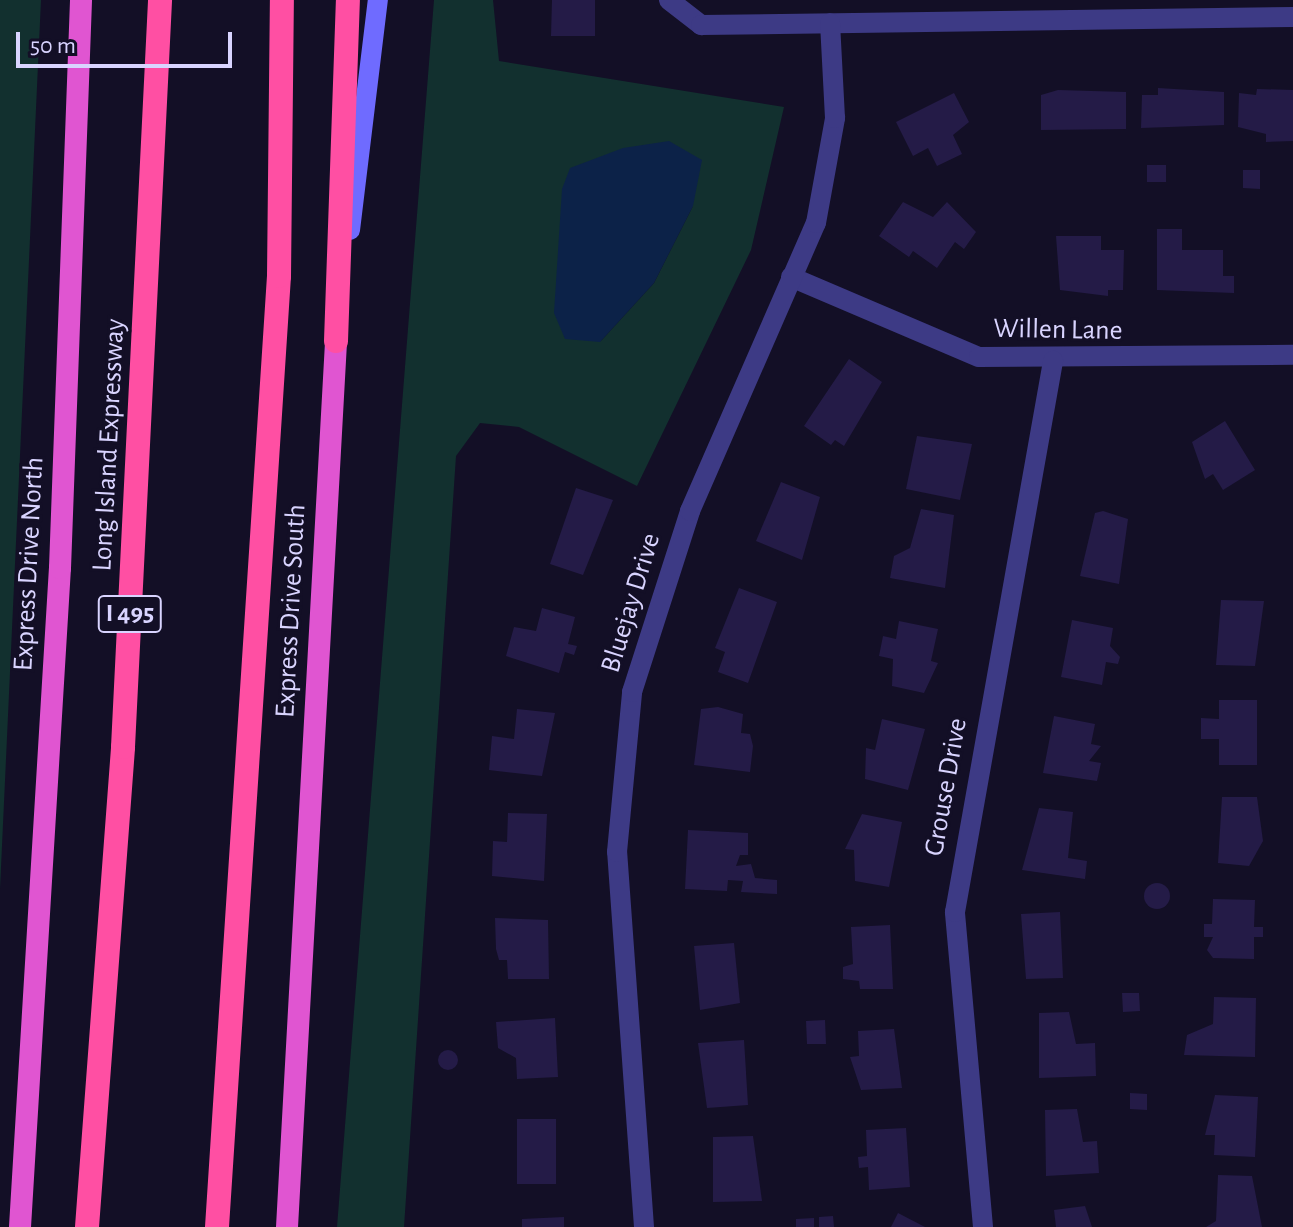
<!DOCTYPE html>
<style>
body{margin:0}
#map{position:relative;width:1293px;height:1227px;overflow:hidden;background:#130f26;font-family:"Alegreya Sans",sans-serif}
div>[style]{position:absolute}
.green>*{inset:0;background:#12302f}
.water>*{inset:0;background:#0c2248}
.building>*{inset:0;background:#241b47}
.round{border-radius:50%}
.minor>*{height:20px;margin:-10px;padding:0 10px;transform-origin:10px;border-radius:10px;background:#3d3a85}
.secondary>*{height:20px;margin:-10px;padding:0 10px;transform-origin:10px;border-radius:10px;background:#6f6bff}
.trunk>*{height:22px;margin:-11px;padding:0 11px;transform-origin:11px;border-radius:11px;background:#e055d1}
.motorway>*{height:24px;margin:-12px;padding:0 12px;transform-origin:12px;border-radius:12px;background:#ff4fa3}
span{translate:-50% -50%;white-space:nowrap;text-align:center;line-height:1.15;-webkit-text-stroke:6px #130f26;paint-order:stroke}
.shield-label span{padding:2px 6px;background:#130f26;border:2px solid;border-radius:6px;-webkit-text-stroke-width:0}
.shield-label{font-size:26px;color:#d9d4ff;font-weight:700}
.street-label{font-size:28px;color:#d9d4ff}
.scale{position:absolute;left:16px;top:32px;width:216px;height:36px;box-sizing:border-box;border:4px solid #d9d4ff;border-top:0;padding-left:10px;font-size:24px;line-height:28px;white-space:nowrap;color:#d9d4ff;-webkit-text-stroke:6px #130f26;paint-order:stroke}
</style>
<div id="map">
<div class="green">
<div style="clip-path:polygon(0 0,41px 0,0 889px)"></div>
<div style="clip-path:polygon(evenodd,434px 0,493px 0,499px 61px,784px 107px,751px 250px,637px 486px,519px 427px,480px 423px,456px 456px,404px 1227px,337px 1227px,434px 0,693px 206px,654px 283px,600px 342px,693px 206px)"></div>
</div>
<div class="water">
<div style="clip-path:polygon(669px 141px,702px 160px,693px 206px,654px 283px,600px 342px,565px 339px,554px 313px,562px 189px,570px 168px,623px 148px)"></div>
</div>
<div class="building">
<div style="clip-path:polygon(552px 0,595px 0,595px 36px,551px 36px)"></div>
<div style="clip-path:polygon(1158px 88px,1224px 92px,1224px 125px,1141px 128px,1142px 95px,1158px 95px)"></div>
<div style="clip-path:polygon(1257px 89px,1293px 90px,1293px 141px,1266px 142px,1266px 134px,1238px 127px,1239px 93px,1256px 95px)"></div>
<div style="clip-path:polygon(1058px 90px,1126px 92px,1126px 129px,1041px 130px,1041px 95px)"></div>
<div style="clip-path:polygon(954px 93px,969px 122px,953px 135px,962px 154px,937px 166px,928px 148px,913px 156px,896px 122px)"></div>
<div style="clip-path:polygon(1147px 165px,1166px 165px,1166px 182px,1147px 182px)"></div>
<div style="clip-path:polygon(1243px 170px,1260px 170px,1260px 189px,1243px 188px)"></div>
<div style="clip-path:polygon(903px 202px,933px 217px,947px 202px,976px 232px,964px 249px,955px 242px,937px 268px,913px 251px,909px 257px,879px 236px)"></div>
<div style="clip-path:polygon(1157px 229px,1182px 229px,1182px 250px,1223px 250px,1223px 276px,1234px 276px,1234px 293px,1157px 290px)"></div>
<div style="clip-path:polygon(1056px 236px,1101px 236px,1101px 250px,1124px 250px,1123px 290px,1108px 290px,1108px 296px,1060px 290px)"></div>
<div style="clip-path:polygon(849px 359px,882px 382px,844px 446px,835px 440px,831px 445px,804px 426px)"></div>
<div style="clip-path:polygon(1225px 421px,1255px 470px,1223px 490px,1213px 474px,1205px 479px,1192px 442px)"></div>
<div style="clip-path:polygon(917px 436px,972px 444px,960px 500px,906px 489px)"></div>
<div style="clip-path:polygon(781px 482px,820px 497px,802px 560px,756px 541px)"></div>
<div style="clip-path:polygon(576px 488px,613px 500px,583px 575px,550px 564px)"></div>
<div style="clip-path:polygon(921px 509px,954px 515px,945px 588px,890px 578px,894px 556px,910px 548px)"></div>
<div style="clip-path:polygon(1103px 511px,1128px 519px,1119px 584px,1080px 576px,1095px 513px)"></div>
<div style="clip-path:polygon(739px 588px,777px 602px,748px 683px,718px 672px,725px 652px,715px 648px)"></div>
<div style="clip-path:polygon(1221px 600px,1264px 601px,1255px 666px,1216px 665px)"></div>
<div style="clip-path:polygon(542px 608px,575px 617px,568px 644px,577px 646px,574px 655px,565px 652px,559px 673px,506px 656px,514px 627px,536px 631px)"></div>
<div style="clip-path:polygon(1072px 620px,1113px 628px,1110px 646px,1120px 657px,1118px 664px,1106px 662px,1102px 685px,1061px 677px)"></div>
<div style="clip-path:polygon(899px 621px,938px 629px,931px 661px,938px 663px,924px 693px,892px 686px,893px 659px,879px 656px,883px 636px,896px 639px)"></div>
<div style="clip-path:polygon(1219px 700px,1257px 700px,1257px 765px,1219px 765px,1219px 739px,1201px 739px,1201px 718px,1219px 719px)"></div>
<div style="clip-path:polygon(718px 707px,743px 714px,741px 733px,750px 734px,753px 746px,750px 772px,694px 765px,701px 709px)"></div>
<div style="clip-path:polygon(517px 709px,555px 713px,542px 776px,489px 770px,492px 736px,514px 739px)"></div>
<div style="clip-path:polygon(1054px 716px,1095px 724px,1091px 744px,1101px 746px,1089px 761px,1101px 763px,1097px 781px,1043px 773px)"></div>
<div style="clip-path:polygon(882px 719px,925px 729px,908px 790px,865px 779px,866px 748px,875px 750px)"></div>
<div style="clip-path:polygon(1222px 797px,1257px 797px,1263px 841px,1249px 866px,1218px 863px)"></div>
<div style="clip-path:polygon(1039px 808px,1073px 812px,1068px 858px,1087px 861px,1085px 879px,1022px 870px)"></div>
<div style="clip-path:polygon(508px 813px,547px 814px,544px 881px,492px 876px,493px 841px,507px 842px)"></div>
<div style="clip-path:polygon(862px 814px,902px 822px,889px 887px,855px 881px,854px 850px,845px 849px)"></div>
<div style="clip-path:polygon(688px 830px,748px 833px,748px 855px,740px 855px,736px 866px,751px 864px,755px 878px,777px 880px,777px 894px,741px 892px,743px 881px,728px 880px,727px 891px,685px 889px)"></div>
<div class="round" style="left:1144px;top:883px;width:26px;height:26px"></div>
<div style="clip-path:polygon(1213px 899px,1255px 900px,1254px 927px,1263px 927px,1263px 937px,1254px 937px,1254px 959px,1213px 958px,1207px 950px,1213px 937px,1204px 937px,1204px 924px,1212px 924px)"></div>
<div style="clip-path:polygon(1060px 912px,1063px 978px,1026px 979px,1021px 914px)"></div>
<div style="clip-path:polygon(495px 918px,548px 920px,549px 979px,508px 979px,507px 960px,499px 960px,496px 949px)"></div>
<div style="clip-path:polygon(890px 925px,893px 989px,860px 989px,859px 981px,843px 979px,843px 967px,853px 964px,851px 927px)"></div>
<div style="clip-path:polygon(734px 943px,740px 1003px,700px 1010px,694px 946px)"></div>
<div style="clip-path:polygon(1122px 993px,1139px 993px,1140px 1011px,1123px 1012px)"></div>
<div style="clip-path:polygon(1214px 997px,1256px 998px,1255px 1057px,1184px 1055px,1187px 1035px,1213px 1024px)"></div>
<div style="clip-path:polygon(1069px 1012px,1076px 1044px,1095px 1043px,1096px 1076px,1039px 1078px,1039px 1013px)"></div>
<div style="clip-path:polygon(555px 1018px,558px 1077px,517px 1079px,516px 1058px,498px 1048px,496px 1022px)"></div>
<div style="clip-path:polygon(825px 1020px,826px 1044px,807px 1044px,806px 1021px)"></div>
<div style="clip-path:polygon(893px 1021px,902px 1088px,861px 1090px,850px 1057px,859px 1056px,858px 1031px,894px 1029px)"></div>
<div style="clip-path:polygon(744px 1040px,748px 1105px,707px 1108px,698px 1043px)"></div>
<div class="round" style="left:438px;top:1050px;width:20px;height:20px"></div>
<div style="clip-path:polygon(1130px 1093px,1147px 1094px,1147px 1110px,1130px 1109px)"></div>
<div style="clip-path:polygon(1215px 1095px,1258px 1097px,1255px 1157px,1214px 1155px,1215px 1135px,1205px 1135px)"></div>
<div style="clip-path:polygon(1077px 1109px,1083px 1142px,1097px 1141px,1099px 1173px,1046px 1176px,1045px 1110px)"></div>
<div style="clip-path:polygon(517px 1119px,556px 1119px,556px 1184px,517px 1184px)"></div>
<div style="clip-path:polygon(906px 1128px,910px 1187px,869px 1190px,868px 1167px,859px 1168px,858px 1157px,867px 1156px,866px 1130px)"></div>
<div style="clip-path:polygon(753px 1136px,762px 1201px,713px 1202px,713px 1137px)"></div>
<div style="clip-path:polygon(1218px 1175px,1252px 1176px,1262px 1227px,1206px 1227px,1216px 1221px)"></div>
<div style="clip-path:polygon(1085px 1206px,1092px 1227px,1056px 1227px,1054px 1210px)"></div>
<div style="clip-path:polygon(898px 1213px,925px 1227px,891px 1227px)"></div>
<div style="clip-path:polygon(833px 1216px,834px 1227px,819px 1227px,819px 1217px)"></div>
<div style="clip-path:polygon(564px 1217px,564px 1227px,522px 1227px,522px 1219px)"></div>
<div style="clip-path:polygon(814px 1218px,814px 1227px,796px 1227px,796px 1219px)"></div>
</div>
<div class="minor">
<div style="left:669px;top:0;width:41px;rotate:38deg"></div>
<div style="left:701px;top:25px;width:592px;rotate:-0.77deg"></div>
<div style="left:791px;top:277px;width:204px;rotate:23.1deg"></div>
<div style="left:979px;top:357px;width:314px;rotate:-0.4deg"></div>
<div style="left:644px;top:1227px;width:376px;rotate:-94.1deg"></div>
<div style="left:617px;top:852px;width:161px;rotate:-84.6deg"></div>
<div style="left:632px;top:692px;width:190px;rotate:-72.2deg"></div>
<div style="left:690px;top:511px;width:314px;rotate:-66.4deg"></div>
<div style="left:816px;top:223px;width:107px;rotate:-79.7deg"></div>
<div style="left:835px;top:118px;width:95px;rotate:-93deg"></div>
<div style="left:983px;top:1227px;width:316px;rotate:-95.1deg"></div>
<div style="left:955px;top:912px;width:560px;rotate:-79.91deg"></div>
</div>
<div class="secondary">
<div style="left:350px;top:230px;width:232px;rotate:-83.1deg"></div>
</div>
<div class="trunk">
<div style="left:20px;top:1227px;width:660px;rotate:-86.53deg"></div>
<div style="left:60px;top:568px;width:568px;rotate:-87.88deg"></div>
<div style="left:287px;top:1227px;width:887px;rotate:-86.83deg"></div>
</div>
<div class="motorway">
<div style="left:336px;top:341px;width:341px;rotate:-88deg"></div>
<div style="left:87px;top:1227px;width:481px;rotate:-85.7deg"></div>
<div style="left:123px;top:747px;width:748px;rotate:-87.16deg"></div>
<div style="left:217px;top:1227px;width:953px;rotate:-86.27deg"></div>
<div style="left:279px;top:276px;width:276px;rotate:-89.4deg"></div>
</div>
<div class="shield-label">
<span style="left:130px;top:614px">I 495</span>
</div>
<div class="street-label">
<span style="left:1058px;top:330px;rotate:1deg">Willen Lane</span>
<span style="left:109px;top:445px;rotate:-87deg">Long Island Expressway</span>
<span style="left:29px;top:564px;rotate:-87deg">Express Drive North</span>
<span style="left:631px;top:603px;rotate:-73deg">Bluejay Drive</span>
<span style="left:291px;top:611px;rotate:-87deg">Express Drive South</span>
<span style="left:946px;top:787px;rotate:-80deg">Grouse Drive</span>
</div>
<div class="scale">50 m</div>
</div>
